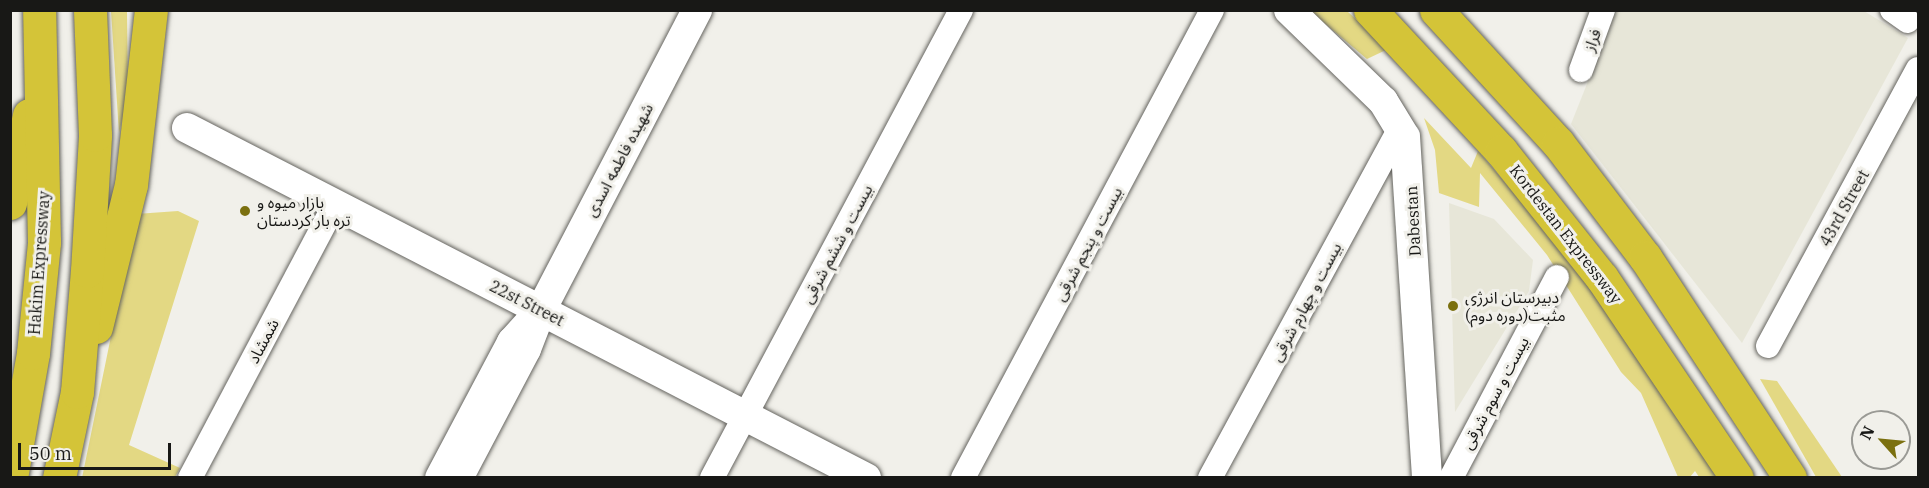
<!DOCTYPE html>
<meta charset="utf-8">
<style>
body{margin:0}
#map{position:relative;width:1929px;height:488px;overflow:hidden;background:#f1f0ea;font-family:"IBM Plex Serif","Noto Sans Arabic",serif}
div>[style]{position:absolute}
.built>*{inset:0;background:#e7e6d8}
.green>*{inset:0;background:#e3d883}
.roads{filter:drop-shadow(0 0 2px #65645f) drop-shadow(0 0 2px #65645f)}
.minor>*{height:24px;margin:-12px;padding:0 12px;transform-origin:12px;border-radius:12px;background:#fff}
.tertiary>*{height:30px;margin:-15px;padding:0 15px;transform-origin:15px;border-radius:15px;background:#fff}
.trunk>*{height:33px;margin:-16.5px;padding:0 16.5px;transform-origin:16.5px;border-radius:16.5px;background:#d4c438}
.dots>*{width:16px;height:16px;translate:-50% -50%;box-sizing:border-box;border:3px solid #f1f0ea;border-radius:50%}
span{translate:-50% -50%;white-space:nowrap;text-align:center;line-height:1.15;-webkit-text-stroke:6px #f1f0ea;paint-order:stroke}
.street-label{font-size:16px;color:#181816}
.poi-label{font-size:16px;color:#181816}
.left{translate:0 -50%;text-align:left}
.frame{position:absolute;inset:0;border:12px solid #181816;pointer-events:none}
.north{position:absolute;left:1851px;top:410px;width:60px;height:60px;box-sizing:border-box;background:#f1f0ea;border:2px solid #9a9a95;border-radius:50%;rotate:297deg;font-size:16px;font-weight:700;line-height:24px;text-align:center;color:#181816}
.north::after{content:'';display:block;margin:auto;width:21px;height:27px;background:#7b700f;clip-path:polygon(50% 0,100% 100%,50% 72%,0 100%)}
.scale{position:absolute;left:18px;top:443px;width:153px;height:27px;box-sizing:border-box;border:3px solid #181816;border-top:0;padding-left:8px;font-size:18px;line-height:21px;white-space:nowrap;color:#181816;-webkit-text-stroke:4px #f1f0ea;paint-order:stroke}
</style>
<div id="map">
<div class="built">
<div style="clip-path:polygon(1616px 11px,1864px 11px,1908px 38px,1742px 343px,1571px 124px)"></div>
<div style="clip-path:polygon(1449px 203px,1494px 219px,1533px 260px,1529px 291px,1455px 412px)"></div>
</div>
<div class="green">
<div style="clip-path:polygon(111px 11px,127px 11px,128px 94px,119px 133px)"></div>
<div style="clip-path:polygon(1310px 11px,1347px 11px,1388px 49px,1367px 59px)"></div>
<div style="clip-path:polygon(1424px 118px,1471px 168px,1478px 151px,1584px 275px,1718px 477px,1699px 477px,1695px 471px,1690px 477px,1678px 477px,1641px 393px,1621px 372px,1547px 255px,1480px 173px,1479px 207px,1439px 193px,1435px 150px)"></div>
<div style="clip-path:polygon(178px 211px,199px 221px,129px 445px,180px 468px,175px 477px,82px 478px,136px 214px)"></div>
<div style="clip-path:polygon(1760px 379px,1777px 381px,1842px 477px,1816px 477px)"></div>
</div>
<div class="roads">
<div class="minor">
<div style="left:1892px;top:10px;width:19px;rotate:35deg"></div>
<div style="left:1581px;top:70px;width:64px;rotate:-69.9deg"></div>
<div style="left:1768px;top:346px;width:315px;rotate:-61.6deg"></div>
<div style="left:190px;top:478px;width:310px;rotate:-62.1deg"></div>
<div style="left:712px;top:478px;width:530px;rotate:-61.98deg"></div>
<div style="left:963px;top:478px;width:530px;rotate:-61.98deg"></div>
<div style="left:1210px;top:478px;width:400px;rotate:-61.5deg"></div>
<div style="left:1451px;top:478px;width:227px;rotate:-62.2deg"></div>
</div>
<div class="tertiary">
<div style="left:1289px;top:10px;width:131px;rotate:44.1deg"></div>
<div style="left:1383px;top:101px;width:42px;rotate:58.6deg"></div>
<div style="left:1405px;top:137px;width:342px;rotate:86.3deg"></div>
<div style="left:187px;top:128px;width:764px;rotate:27.27deg"></div>
<div style="left:541px;top:310px;width:338px;rotate:-62.5deg"></div>
<div style="left:440px;top:478px;width:154px;rotate:-62.1deg"></div>
<div style="left:512px;top:342px;width:43px;rotate:-47.8deg"></div>
<div style="left:541px;top:310px;width:42px;rotate:111deg"></div>
<div style="left:526px;top:349px;width:146px;rotate:117.8deg"></div>
</div>
<div class="trunk">
<div style="left:1370px;top:10px;width:192px;rotate:47.1deg"></div>
<div style="left:1501px;top:151px;width:162px;rotate:51.5deg"></div>
<div style="left:1602px;top:278px;width:241px;rotate:56deg"></div>
<div style="left:1436px;top:10px;width:180px;rotate:47.5deg"></div>
<div style="left:1558px;top:143px;width:143px;rotate:52.7deg"></div>
<div style="left:1645px;top:257px;width:264px;rotate:56.7deg"></div>
<div style="left:10px;top:203px;width:90px;rotate:-77.8deg"></div>
<div style="left:96px;top:327px;width:146px;rotate:-76.2deg"></div>
<div style="left:131px;top:185px;width:176px;rotate:-83.5deg"></div>
<div style="left:11px;top:478px;width:127px;rotate:-80deg"></div>
<div style="left:33px;top:353px;width:112px;rotate:-84.3deg"></div>
<div style="left:44px;top:242px;width:232px;rotate:-91.2deg"></div>
<div style="left:59px;top:478px;width:88px;rotate:-78.2deg"></div>
<div style="left:77px;top:392px;width:121px;rotate:-85.3deg"></div>
<div style="left:87px;top:271px;width:136px;rotate:-86.6deg"></div>
<div style="left:95px;top:135px;width:125px;rotate:-92.3deg"></div>
</div>
</div>
<div class="dots">
<div style="left:245px;top:211px;background:#7b700f"></div>
<div style="left:1453px;top:306px;background:#7b700f"></div>
</div>
<div class="street-label">
<span style="left:1592px;top:40px;rotate:-69deg">فراز</span>
<span style="left:619px;top:160px;rotate:-62deg">شهیده فاطمه اسدی</span>
<span style="left:1844px;top:208px;rotate:-61deg">43rd Street</span>
<span style="left:1413px;top:221px;rotate:-93deg">Dabestan</span>
<span style="left:1566px;top:234px;rotate:52deg">Kordestan Expressway</span>
<span style="left:837px;top:244px;rotate:-62deg">بیست و ششم شرقی</span>
<span style="left:1088px;top:244px;rotate:-62deg">بیست و پنجم شرقی</span>
<span style="left:39px;top:263px;rotate:-86deg">Hakim Expressway</span>
<span style="left:1306px;top:302px;rotate:-62deg">بیست و چهارم شرقی</span>
<span style="left:527px;top:303px;rotate:27deg">22st Street</span>
<span style="left:263px;top:341px;rotate:-62deg">شمشاد</span>
<span style="left:1495px;top:393px;rotate:-62deg">بیست و سوم شرقی</span>
</div>
<div class="poi-label">
<span class="left" style="left:257px;top:211px">بازار میوه و<br>تره بار کردستان</span>
<span class="left" style="left:1465px;top:306px">دبیرستان انرژی<br>مثبت(دوره دوم)</span>
</div>
<div class="frame"></div>
<div class="north">N</div>
<div class="scale">50 m</div>
</div>
